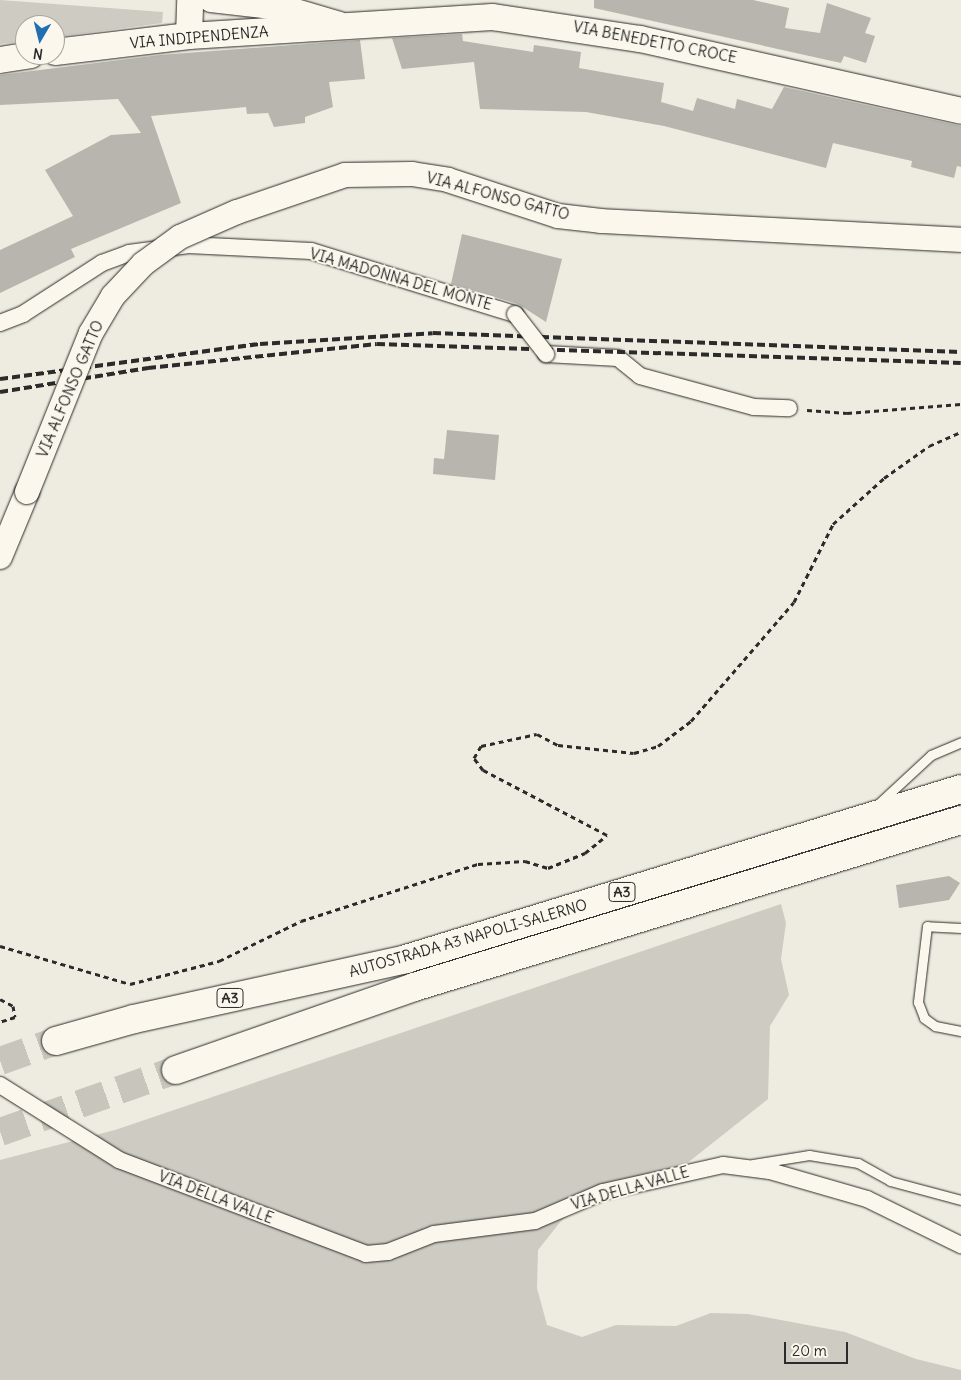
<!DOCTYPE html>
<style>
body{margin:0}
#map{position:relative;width:961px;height:1380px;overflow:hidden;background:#eeebe0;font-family:Delius,sans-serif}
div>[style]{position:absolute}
.green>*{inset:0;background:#cecbc2}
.building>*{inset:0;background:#b8b5ae}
.motorway-tunnel>*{height:28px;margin-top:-14px;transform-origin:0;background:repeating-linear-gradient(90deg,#c7c5bc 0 28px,transparent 0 42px)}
.path>*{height:3px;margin-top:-1.5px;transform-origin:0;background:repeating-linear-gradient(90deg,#2b2b2b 0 5px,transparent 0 9px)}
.roads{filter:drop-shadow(0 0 1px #2b2b2b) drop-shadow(0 0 1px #2b2b2b)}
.service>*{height:9px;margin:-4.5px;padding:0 4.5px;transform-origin:4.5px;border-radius:4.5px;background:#fbf7ec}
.minor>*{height:16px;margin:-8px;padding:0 8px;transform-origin:8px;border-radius:8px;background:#fbf7ec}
.secondary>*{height:24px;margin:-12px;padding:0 12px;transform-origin:12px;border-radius:12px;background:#fbf7ec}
.primary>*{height:26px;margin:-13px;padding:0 13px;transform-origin:13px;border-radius:13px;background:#fbf7ec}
.motorway>*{height:28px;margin:-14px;padding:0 14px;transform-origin:14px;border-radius:14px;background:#fbf7ec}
.rail>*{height:4px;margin-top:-2px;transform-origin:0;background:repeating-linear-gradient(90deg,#2b2b2b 0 8px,transparent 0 12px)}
.bridges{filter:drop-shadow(0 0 1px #2b2b2b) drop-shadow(0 0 1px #2b2b2b)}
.minor-bridge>*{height:16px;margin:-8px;padding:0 8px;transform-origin:8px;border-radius:8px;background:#fbf7ec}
.secondary-bridge>*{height:24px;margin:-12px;padding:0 12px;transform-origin:12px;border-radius:12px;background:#fbf7ec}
span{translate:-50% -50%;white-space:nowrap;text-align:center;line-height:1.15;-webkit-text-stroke:4px #fbf7ec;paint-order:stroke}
.shield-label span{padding:1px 4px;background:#fbf7ec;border:1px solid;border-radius:4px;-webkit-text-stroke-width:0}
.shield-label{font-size:14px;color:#2b2b2b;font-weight:700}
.street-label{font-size:15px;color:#2b2b2b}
.north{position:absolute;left:15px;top:15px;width:50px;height:50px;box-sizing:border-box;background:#fbf7ec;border:1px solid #a8a59f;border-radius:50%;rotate:188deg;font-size:14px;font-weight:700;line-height:20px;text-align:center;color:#2b2b2b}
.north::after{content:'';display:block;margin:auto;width:18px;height:22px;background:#1f6fb2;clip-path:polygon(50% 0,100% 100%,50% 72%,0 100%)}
.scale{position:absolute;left:784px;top:1342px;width:64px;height:22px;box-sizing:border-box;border:2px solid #2b2b2b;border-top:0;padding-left:6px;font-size:15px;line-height:18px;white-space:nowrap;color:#2b2b2b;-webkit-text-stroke:4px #fbf7ec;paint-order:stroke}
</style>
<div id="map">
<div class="green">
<div style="clip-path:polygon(0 0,163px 12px,162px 23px,55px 37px,55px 25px,25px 25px,25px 41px,0 44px)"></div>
<div style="clip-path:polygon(781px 904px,786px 923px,781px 959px,789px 995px,770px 1026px,768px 1099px,681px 1168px,586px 1199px,561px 1221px,538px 1250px,537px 1288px,547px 1325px,582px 1337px,616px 1325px,676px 1326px,711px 1313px,748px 1314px,845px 1332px,916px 1359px,961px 1370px,961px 1380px,0 1380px,0 1160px,115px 1130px)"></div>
</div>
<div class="building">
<div style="clip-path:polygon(594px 0,753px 0,789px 8px,785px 28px,820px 33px,827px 3px,871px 18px,865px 33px,875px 36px,866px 63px,844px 56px,841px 63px,594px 8px)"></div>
<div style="clip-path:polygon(462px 34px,463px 41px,533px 52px,534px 45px,581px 52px,579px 68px,664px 83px,661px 102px,693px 111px,697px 98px,735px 109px,737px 99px,772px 109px,784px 87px,961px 126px,961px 167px,957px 166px,954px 178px,911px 167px,912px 161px,833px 143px,826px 168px,664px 126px,586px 112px,480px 109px,474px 62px,402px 69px,392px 38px)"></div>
<div style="clip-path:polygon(360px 40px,365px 79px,329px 82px,333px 107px,305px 117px,305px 123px,274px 127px,268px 113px,247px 114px,246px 107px,151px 116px,181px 203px,71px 249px,75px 257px,0 293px,0 250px,73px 216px,45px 170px,111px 135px,141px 133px,118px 99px,0 105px,0 75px,160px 55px)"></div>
<div style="clip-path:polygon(462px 234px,562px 259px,546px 322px,518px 304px,451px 284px)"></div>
<div style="clip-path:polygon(447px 430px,499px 435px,495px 480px,433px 474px,434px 458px,444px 459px)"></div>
<div style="clip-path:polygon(949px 876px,960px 883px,949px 900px,899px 908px,896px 885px)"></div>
</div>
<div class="motorway-tunnel">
<div style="left:0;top:1061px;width:59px;rotate:-19.7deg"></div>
<div style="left:0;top:1132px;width:187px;rotate:-19.4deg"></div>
</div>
<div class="path">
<div style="left:807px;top:410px;width:40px;rotate:4.3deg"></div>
<div style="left:847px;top:413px;width:114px;rotate:-4.5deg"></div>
<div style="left:0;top:946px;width:135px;rotate:16.3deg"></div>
<div style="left:130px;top:984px;width:92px;rotate:-14.5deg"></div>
<div style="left:219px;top:961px;width:91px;rotate:-26deg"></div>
<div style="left:301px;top:921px;width:186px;rotate:-17.9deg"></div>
<div style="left:478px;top:864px;width:47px;rotate:-3.7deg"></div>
<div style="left:525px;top:861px;width:24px;rotate:17deg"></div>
<div style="left:548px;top:868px;width:40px;rotate:-22deg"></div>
<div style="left:585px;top:853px;width:28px;rotate:-39deg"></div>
<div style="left:607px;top:835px;width:140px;rotate:-152.3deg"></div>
<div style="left:483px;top:770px;width:15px;rotate:-127deg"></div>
<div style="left:474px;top:758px;width:14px;rotate:-60deg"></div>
<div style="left:481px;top:746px;width:57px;rotate:-12.1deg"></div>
<div style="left:537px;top:734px;width:24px;rotate:28deg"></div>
<div style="left:558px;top:745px;width:76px;rotate:6deg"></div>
<div style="left:634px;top:753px;width:25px;rotate:-16deg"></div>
<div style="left:658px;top:746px;width:41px;rotate:-37.1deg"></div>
<div style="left:691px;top:721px;width:157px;rotate:-49.1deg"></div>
<div style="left:794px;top:602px;width:87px;rotate:-63.4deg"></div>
<div style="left:833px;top:524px;width:69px;rotate:-42deg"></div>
<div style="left:884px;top:478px;width:55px;rotate:-35.4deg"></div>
<div style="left:929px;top:446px;width:35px;rotate:-24deg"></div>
<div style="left:0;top:999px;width:15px;rotate:28deg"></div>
<div style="left:13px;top:1006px;width:11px;rotate:80deg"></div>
<div style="left:15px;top:1017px;width:16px;rotate:162deg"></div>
</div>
<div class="roads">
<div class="service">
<div style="left:876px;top:806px;width:75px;rotate:-42.8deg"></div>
<div style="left:931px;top:755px;width:33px;rotate:-23deg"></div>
<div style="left:961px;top:928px;width:34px;rotate:-177deg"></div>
<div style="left:927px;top:926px;width:77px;rotate:96.8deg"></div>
<div style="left:918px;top:1002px;width:17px;rotate:69deg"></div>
<div style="left:924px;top:1018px;width:14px;rotate:36deg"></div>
<div style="left:935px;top:1026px;width:26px;rotate:11deg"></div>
<div style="left:753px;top:1164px;width:57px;rotate:-9.1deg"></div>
<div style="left:809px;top:1155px;width:50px;rotate:9.3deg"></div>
<div style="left:858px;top:1163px;width:37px;rotate:29deg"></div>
<div style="left:890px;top:1181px;width:73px;rotate:15deg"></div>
</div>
<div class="minor">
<div style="left:0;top:323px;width:25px;rotate:-21deg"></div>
<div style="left:23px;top:314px;width:94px;rotate:-32.8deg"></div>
<div style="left:102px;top:263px;width:29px;rotate:-20deg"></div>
<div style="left:129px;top:253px;width:60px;rotate:-7.7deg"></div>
<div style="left:188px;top:245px;width:123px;rotate:2.8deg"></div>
<div style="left:311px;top:251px;width:214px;rotate:17.2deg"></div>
<div style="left:546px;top:354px;width:72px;rotate:3.2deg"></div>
<div style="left:618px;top:358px;width:28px;rotate:39deg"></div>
<div style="left:640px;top:376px;width:118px;rotate:15.2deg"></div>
<div style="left:754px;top:407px;width:35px;rotate:2deg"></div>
<div style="left:0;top:1085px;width:141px;rotate:32.2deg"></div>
<div style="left:119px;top:1160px;width:264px;rotate:20.8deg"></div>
<div style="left:366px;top:1254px;width:22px;rotate:-5deg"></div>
<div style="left:388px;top:1252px;width:49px;rotate:-21.4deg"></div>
<div style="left:434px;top:1234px;width:102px;rotate:-7.3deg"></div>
<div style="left:535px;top:1221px;width:74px;rotate:-23.1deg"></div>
<div style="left:603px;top:1192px;width:123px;rotate:-12.7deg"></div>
<div style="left:723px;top:1165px;width:47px;rotate:7.3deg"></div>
<div style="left:770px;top:1171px;width:101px;rotate:16.1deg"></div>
<div style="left:867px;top:1199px;width:105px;rotate:26.1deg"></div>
</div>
<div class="secondary">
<div style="left:211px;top:0;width:79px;rotate:6.6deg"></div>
<div style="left:289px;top:9px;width:53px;rotate:16.4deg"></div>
<div style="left:0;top:557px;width:70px;rotate:-67.4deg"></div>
</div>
<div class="primary">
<div style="left:189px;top:36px;width:36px;rotate:-88deg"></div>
<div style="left:55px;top:52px;width:135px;rotate:-6.8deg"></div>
<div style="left:189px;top:36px;width:304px;rotate:-3.6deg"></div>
<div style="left:492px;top:17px;width:150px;rotate:8.5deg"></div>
<div style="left:640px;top:39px;width:329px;rotate:12.6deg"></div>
<div style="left:0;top:60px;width:31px;rotate:-9deg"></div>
</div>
<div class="motorway">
<div style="left:56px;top:1041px;width:81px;rotate:-15.8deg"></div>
<div style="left:134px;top:1019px;width:279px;rotate:-12.4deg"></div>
<div style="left:406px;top:959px;width:580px;rotate:-17.03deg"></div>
<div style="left:176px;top:1070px;width:252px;rotate:-19.2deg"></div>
<div style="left:414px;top:987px;width:572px;rotate:-16.98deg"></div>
</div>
</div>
<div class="rail">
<div style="left:0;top:379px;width:262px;rotate:-7.7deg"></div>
<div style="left:260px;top:344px;width:173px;rotate:-3.6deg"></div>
<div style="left:433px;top:333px;width:528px;rotate:2.06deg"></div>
<div style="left:0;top:392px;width:150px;rotate:-9.2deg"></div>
<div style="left:148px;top:368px;width:230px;rotate:-6deg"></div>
<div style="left:377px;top:344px;width:584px;rotate:1.86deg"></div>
</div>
<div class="bridges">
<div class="minor-bridge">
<div style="left:515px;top:314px;width:51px;rotate:52.2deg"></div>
</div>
<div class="secondary-bridge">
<div style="left:27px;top:492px;width:171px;rotate:-68.1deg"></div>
<div style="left:91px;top:333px;width:43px;rotate:-59.3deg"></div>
<div style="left:113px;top:296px;width:44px;rotate:-46.8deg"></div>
<div style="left:143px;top:264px;width:46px;rotate:-36.1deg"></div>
<div style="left:180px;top:237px;width:62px;rotate:-23.7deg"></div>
<div style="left:237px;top:212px;width:114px;rotate:-18.9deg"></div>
<div style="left:345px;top:175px;width:67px;rotate:-0.9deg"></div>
<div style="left:412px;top:174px;width:36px;rotate:9deg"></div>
<div style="left:448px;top:180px;width:116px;rotate:18.1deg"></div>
<div style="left:558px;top:216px;width:43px;rotate:6.6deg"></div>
<div style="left:601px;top:221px;width:361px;rotate:3deg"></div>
</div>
</div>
<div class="shield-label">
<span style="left:622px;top:892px">A3</span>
<span style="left:230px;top:998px">A3</span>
</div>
<div class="street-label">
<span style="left:199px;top:37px;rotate:-5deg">VIA INDIPENDENZA</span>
<span style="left:655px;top:42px;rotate:11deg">VIA BENEDETTO CROCE</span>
<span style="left:498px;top:196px;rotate:15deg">VIA ALFONSO GATTO</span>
<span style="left:401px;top:279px;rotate:16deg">VIA MADONNA DEL MONTE</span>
<span style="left:70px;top:389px;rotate:-67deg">VIA ALFONSO GATTO</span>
<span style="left:468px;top:938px;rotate:-16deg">AUTOSTRADA A3 NAPOLI-SALERNO</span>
<span style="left:630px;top:1188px;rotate:-16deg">VIA DELLA VALLE</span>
<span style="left:216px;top:1197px;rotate:21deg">VIA DELLA VALLE</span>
</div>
<div class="north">N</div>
<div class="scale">20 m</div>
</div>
